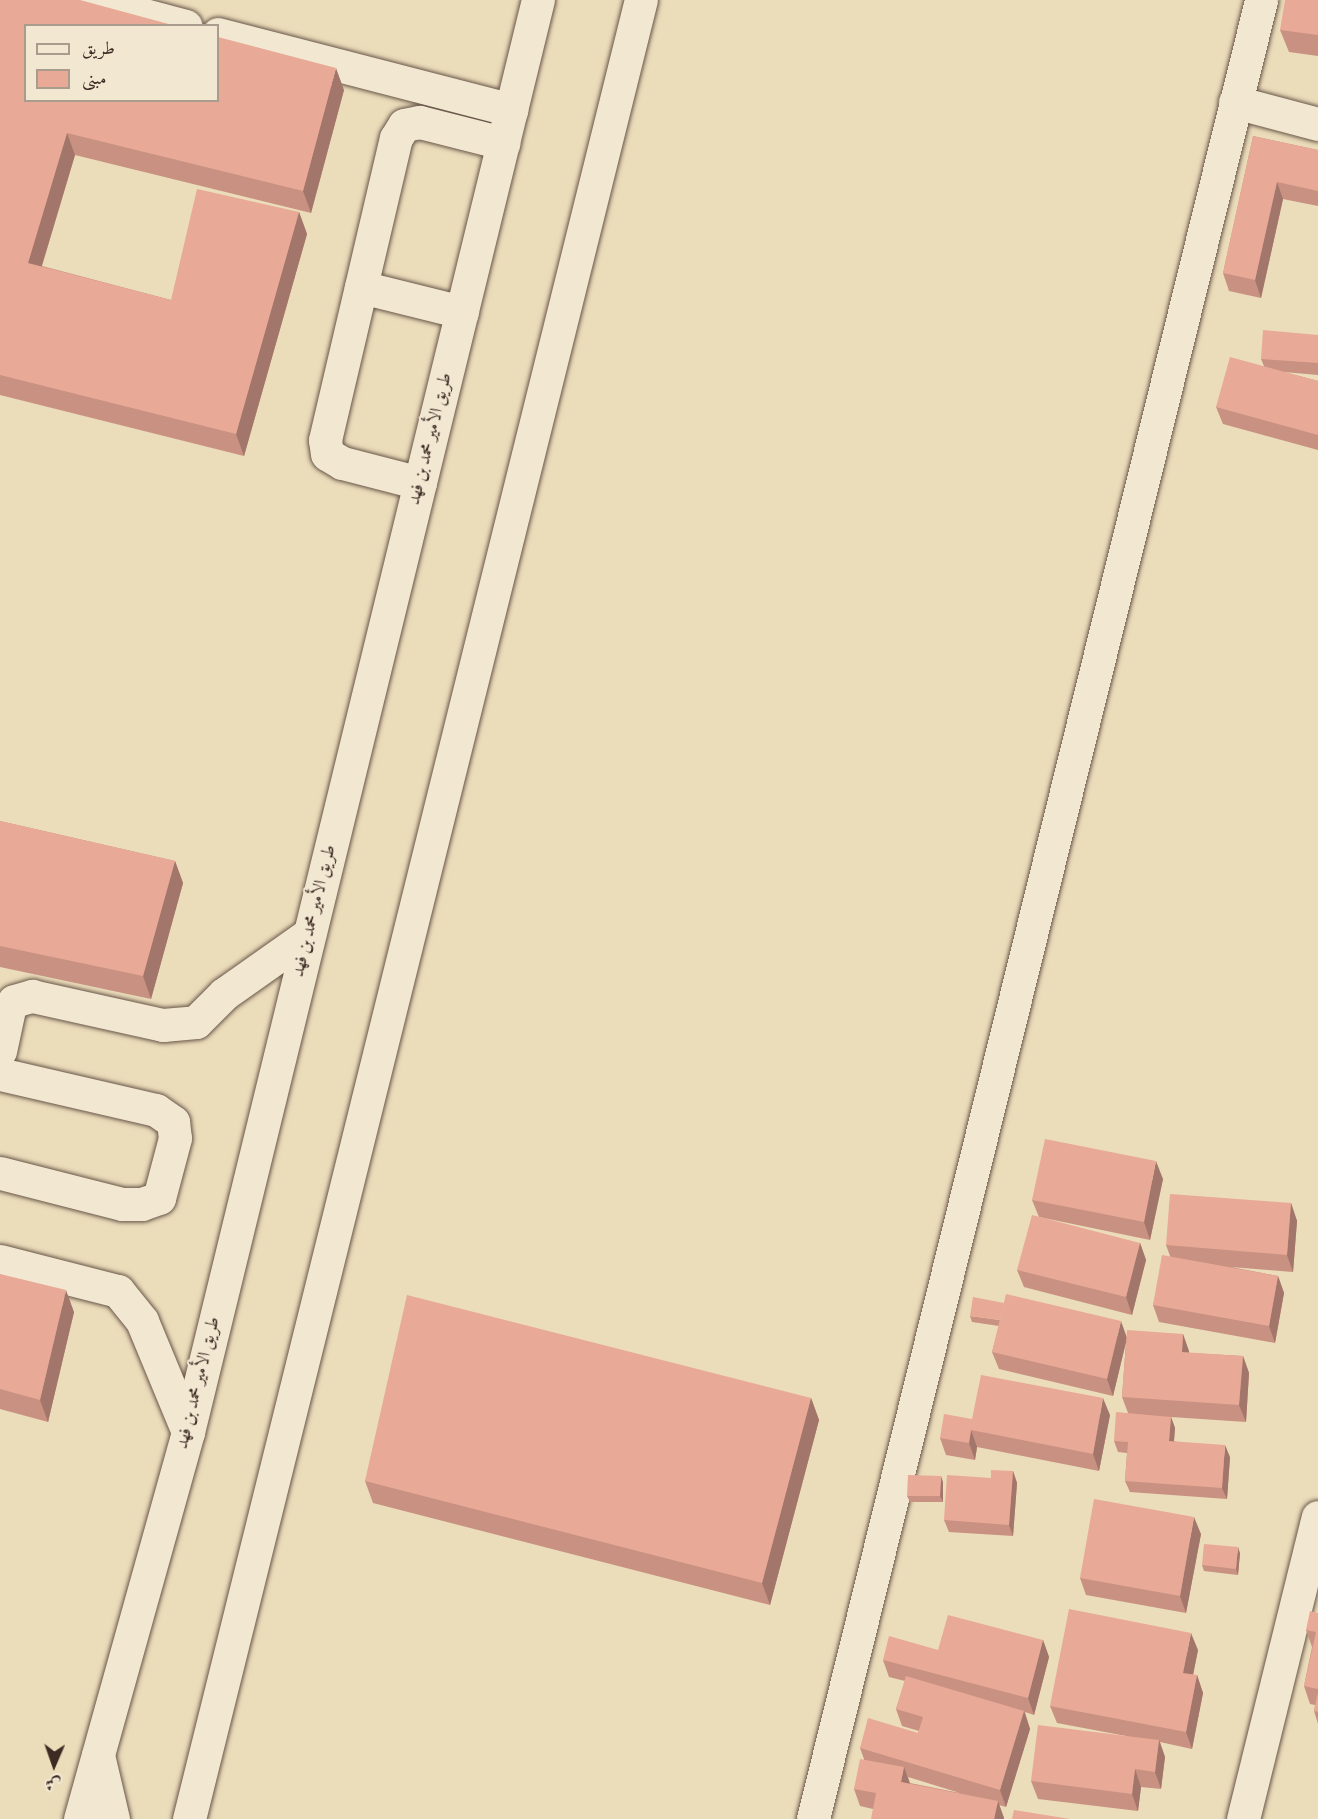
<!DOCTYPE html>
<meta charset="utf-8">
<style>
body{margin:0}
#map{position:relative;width:1318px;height:1819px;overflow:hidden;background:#ebdcba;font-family:Vollkorn,Amiri,serif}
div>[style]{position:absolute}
.roads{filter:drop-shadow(0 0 2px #685649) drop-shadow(0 0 2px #685649)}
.minor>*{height:33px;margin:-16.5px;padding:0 16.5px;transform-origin:16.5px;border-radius:16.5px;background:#f2e8d2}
.wall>*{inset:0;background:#c89182}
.shaded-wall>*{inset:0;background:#a2766a}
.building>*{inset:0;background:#e8a997}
span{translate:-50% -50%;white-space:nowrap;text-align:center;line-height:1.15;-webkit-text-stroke:4.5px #f2e8d2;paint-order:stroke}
.street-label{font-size:18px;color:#3c2a23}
.legend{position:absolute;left:24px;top:24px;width:195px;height:78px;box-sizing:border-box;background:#f2e8d2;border:2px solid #a99c8c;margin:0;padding:8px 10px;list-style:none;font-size:18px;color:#3c2a23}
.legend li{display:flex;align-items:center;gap:12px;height:30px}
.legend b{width:30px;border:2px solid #a99c8c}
.north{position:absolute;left:24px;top:1735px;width:60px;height:60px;-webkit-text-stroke:4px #f2e8d2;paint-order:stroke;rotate:182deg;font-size:16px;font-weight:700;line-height:24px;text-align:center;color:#3c2a23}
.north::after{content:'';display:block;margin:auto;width:21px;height:27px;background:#3c2a23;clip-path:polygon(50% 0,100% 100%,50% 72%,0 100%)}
</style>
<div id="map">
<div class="roads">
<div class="minor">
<div style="left:88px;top:0;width:101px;rotate:14.9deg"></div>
<div style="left:218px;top:34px;width:303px;rotate:14.5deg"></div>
<div style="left:1235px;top:102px;width:86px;rotate:14.8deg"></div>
<div style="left:361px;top:287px;width:104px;rotate:13.9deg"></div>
<div style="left:420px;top:483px;width:81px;rotate:-165.6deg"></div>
<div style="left:342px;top:463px;width:17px;rotate:-149deg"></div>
<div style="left:327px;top:454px;width:14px;rotate:-98deg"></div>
<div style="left:325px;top:440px;width:310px;rotate:-76.8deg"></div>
<div style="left:396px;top:138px;width:15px;rotate:-58deg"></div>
<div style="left:404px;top:125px;width:16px;rotate:-11deg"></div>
<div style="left:420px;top:122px;width:86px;rotate:14.2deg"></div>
<div style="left:0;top:1051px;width:43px;rotate:-77.9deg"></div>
<div style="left:9px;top:1009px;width:9px;rotate:-58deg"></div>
<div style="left:14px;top:1001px;width:19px;rotate:-16deg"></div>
<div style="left:32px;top:996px;width:134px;rotate:12.5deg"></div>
<div style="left:163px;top:1025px;width:33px;rotate:-5deg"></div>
<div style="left:196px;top:1022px;width:40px;rotate:-45deg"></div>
<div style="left:224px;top:994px;width:104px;rotate:-35.2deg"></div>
<div style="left:0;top:1074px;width:160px;rotate:13deg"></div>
<div style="left:156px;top:1110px;width:21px;rotate:35deg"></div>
<div style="left:173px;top:1122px;width:16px;rotate:83deg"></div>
<div style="left:175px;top:1138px;width:62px;rotate:104.9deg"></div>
<div style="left:159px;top:1198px;width:18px;rotate:161deg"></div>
<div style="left:142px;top:1204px;width:20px;rotate:180deg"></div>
<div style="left:122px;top:1204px;width:126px;rotate:-165.7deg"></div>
<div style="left:0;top:1261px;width:122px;rotate:14.3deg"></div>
<div style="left:118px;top:1291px;width:38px;rotate:51deg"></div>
<div style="left:142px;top:1321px;width:120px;rotate:67.5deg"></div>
<div style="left:98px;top:1755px;width:66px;rotate:76.8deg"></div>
<div style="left:80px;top:1819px;width:402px;rotate:-74.4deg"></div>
<div style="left:188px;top:1432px;width:1474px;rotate:-76.27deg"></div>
<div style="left:189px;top:1819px;width:1874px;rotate:-76.05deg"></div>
<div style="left:813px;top:1819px;width:1873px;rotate:-76.16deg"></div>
<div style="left:1243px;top:1819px;width:311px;rotate:-76.1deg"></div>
</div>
</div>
<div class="wall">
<div style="clip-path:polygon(0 0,344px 90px,311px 213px,75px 155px,42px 266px,171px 300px,299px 212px,307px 234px,244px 456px,0 395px)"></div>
<div style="clip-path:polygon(1318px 0,1318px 56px,1289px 52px,1280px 30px)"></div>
<div style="clip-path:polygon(1253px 136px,1318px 150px,1318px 206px,1283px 199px,1261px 298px,1229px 291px,1223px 273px)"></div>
<div style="clip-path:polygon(1318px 335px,1318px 375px,1284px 372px,1318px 381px,1318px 450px,1223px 424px,1216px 407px,1264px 366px,1261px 359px)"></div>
<div style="clip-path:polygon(0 821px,175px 861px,183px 883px,151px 999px,0 967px)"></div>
<div style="clip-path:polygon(1163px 1179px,1150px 1240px,1039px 1217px,1032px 1200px)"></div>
<div style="clip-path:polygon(1291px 1203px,1297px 1221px,1293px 1272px,1231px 1267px,1278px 1276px,1284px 1293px,1275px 1343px,1159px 1322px,1153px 1305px,1170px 1256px,1166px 1245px)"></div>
<div style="clip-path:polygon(1140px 1243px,1146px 1260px,1132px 1315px,1024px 1287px,1017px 1270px)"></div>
<div style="clip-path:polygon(0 1274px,74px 1312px,48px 1422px,0 1409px)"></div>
<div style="clip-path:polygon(970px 1316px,1126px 1337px,1183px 1334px,1189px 1353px,1243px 1356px,1249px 1373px,1246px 1422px,1171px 1417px,1175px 1428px,1174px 1441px,1230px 1457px,1227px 1499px,1130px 1492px,1125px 1481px,1127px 1453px,1118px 1452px,1114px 1441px,1128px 1413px,1122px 1397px,1126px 1342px,1113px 1396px,999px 1369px,992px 1352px,999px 1326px,972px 1322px)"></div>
<div style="clip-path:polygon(811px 1398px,819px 1420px,770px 1605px,373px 1503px,365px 1481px)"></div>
<div style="clip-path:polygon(1110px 1415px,1099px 1471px,977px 1447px,975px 1460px,946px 1455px,940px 1438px,972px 1419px)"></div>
<div style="clip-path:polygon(1013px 1471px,1017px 1483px,1013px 1536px,949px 1532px,944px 1520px,991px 1478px)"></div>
<div style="clip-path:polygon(943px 1482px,943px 1502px,910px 1502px,907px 1496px)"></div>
<div style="clip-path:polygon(1201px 1534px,1186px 1613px,1086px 1595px,1080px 1578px)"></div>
<div style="clip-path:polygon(1240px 1553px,1238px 1575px,1204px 1571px,1202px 1565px)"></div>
<div style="clip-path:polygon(1318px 1613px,1318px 1724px,1314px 1711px,1315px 1705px,1310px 1704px,1304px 1686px,1312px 1647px,1306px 1630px)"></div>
<div style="clip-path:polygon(evenodd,1043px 1640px,1049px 1657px,1034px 1715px,1025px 1712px,1030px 1729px,1006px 1807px,999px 1805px,1004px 1818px,873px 1809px,860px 1806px,854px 1789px,864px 1759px,860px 1748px,918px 1733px,919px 1731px,902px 1726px,896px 1709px,905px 1681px,889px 1677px,883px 1660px,938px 1650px,1043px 1640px,908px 1777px,960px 1793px,910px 1783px,908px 1777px)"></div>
<div style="clip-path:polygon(1198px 1650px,1193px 1675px,1197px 1675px,1203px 1693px,1192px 1749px,1160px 1742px,1165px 1757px,1161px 1789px,1141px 1787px,1138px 1811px,1038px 1799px,1031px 1781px,1126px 1736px,1057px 1723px,1050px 1706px)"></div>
</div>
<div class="shaded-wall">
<div style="clip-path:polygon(336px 68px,344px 90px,311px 213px,303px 191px)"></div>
<div style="clip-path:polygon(67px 133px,75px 155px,36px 285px,28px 263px)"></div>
<div style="clip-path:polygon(1277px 182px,1283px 199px,1261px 298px,1255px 280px)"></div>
<div style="clip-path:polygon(299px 212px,307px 234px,244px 456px,236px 434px)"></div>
<div style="clip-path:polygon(175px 861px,183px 883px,151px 999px,143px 976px)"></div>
<div style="clip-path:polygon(1156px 1161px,1163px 1179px,1150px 1240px,1144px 1222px)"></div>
<div style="clip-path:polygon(1291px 1203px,1297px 1221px,1293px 1272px,1287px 1255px)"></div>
<div style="clip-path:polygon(1140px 1243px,1146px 1260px,1132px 1315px,1126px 1297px)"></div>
<div style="clip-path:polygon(1278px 1276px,1284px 1293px,1275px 1343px,1269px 1326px)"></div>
<div style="clip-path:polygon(66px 1290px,74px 1312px,48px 1422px,40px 1400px)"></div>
<div style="clip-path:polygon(1121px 1321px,1127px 1338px,1113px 1396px,1107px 1379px)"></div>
<div style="clip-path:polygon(1183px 1334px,1189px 1351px,1188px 1369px,1182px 1352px)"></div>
<div style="clip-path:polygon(1243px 1356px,1249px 1373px,1246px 1422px,1239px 1405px)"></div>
<div style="clip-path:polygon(811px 1398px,819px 1420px,770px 1605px,762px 1583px)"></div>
<div style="clip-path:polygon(1103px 1398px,1110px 1415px,1099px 1471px,1093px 1454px)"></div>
<div style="clip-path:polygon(1171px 1417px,1175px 1428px,1173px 1452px,1169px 1441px)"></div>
<div style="clip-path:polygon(971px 1430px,977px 1447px,975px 1460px,969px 1443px)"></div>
<div style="clip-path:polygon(1225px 1445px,1230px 1457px,1227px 1499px,1222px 1488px)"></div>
<div style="clip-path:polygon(1013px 1471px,1017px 1483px,1013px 1536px,1009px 1525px)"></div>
<div style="clip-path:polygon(941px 1476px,943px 1482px,943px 1502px,940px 1496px)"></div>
<div style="clip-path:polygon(1194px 1517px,1201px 1534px,1186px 1613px,1180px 1596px)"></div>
<div style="clip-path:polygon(1238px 1547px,1240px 1553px,1238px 1575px,1236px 1569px)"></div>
<div style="clip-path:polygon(1191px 1633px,1198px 1650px,1190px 1690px,1183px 1673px)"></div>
<div style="clip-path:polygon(1043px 1640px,1049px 1657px,1034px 1715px,1028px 1698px)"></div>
<div style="clip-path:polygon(1197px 1675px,1203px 1693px,1192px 1749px,1186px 1732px)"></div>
<div style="clip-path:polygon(1024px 1711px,1030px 1729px,1006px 1807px,1000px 1790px)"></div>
<div style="clip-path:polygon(1159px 1740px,1165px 1757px,1161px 1789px,1155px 1772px)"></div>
<div style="clip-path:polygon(904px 1767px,910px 1784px,901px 1782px)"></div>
<div style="clip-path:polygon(1135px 1769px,1141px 1787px,1138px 1811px,1132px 1794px)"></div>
<div style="clip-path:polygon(998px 1801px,1004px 1818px,1004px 1819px,994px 1819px)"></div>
</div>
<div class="building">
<div style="clip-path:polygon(0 0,80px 0,176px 26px,26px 26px,26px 100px,218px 100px,218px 37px,336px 68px,303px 191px,67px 133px,28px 263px,171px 300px,197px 189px,299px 212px,236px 434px,0 375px)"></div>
<div style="clip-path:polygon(1285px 0,1318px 0,1318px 35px,1280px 30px)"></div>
<div style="clip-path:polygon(1253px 136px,1318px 150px,1318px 191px,1277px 182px,1255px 280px,1223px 273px)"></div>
<div style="clip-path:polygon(1263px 330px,1318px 335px,1318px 363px,1261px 359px)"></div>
<div style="clip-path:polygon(1230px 357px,1318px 381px,1318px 435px,1216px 407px)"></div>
<div style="clip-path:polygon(0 821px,175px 861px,143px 976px,0 946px)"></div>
<div style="clip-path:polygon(1045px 1139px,1156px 1161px,1144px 1222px,1032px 1200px)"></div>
<div style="clip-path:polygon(1170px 1194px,1291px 1203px,1287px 1255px,1166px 1245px)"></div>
<div style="clip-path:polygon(1032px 1215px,1140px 1243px,1126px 1297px,1017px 1270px)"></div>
<div style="clip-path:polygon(1162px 1255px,1278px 1276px,1269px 1326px,1153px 1305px)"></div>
<div style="clip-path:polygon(0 1274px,66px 1290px,40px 1400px,0 1389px)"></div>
<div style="clip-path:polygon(1006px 1294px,1121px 1321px,1107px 1379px,992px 1352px)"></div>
<div style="clip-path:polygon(407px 1295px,811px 1398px,762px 1583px,365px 1481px)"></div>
<div style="clip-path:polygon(973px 1297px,1004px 1303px,1000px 1320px,970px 1316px)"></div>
<div style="clip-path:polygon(1127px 1330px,1183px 1334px,1182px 1352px,1243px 1356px,1239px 1405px,1122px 1397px)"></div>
<div style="clip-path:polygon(981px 1375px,1103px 1398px,1093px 1454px,971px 1430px,969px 1443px,940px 1438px,944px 1414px,972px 1419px)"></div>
<div style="clip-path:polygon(1116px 1412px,1171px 1417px,1169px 1441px,1225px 1445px,1222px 1488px,1125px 1481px,1128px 1442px,1114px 1441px)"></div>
<div style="clip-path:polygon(991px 1470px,1013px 1471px,1009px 1525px,944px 1520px,947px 1475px,991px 1478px)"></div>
<div style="clip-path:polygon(908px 1475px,941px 1476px,940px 1496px,907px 1496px)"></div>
<div style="clip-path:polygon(1094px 1499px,1194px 1517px,1180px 1596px,1080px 1578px)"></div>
<div style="clip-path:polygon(1204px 1544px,1238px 1547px,1236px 1569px,1202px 1565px)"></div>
<div style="clip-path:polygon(1069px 1609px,1191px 1633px,1183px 1673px,1197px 1675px,1186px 1732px,1050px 1706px)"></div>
<div style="clip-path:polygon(1310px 1611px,1318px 1613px,1318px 1689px,1304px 1686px,1316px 1632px,1306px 1630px)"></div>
<div style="clip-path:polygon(948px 1615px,1043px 1640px,1028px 1698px,883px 1660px,889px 1636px,938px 1650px)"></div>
<div style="clip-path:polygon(906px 1676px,1024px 1711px,1000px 1790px,860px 1748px,868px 1718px,918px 1733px,923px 1717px,896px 1709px)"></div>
<div style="clip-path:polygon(1318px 1692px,1318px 1712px,1314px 1711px)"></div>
<div style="clip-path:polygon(1038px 1725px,1159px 1740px,1155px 1772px,1135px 1769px,1132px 1794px,1031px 1781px)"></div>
<div style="clip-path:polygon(860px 1759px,904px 1767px,901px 1782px,998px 1801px,994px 1819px,871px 1819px,876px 1793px,854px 1789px)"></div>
<div style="clip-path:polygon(1014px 1810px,1070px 1819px,1012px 1819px)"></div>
</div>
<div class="street-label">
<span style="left:431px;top:439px;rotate:-76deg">طريق الأمير محمد بن فهد</span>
<span style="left:315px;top:911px;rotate:-76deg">طريق الأمير محمد بن فهد</span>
<span style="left:199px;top:1383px;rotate:-76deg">طريق الأمير محمد بن فهد</span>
</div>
<ul class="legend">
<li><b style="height:8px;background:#f2e8d2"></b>طريق</li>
<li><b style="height:16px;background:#e8a997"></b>مبنى</li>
</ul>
<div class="north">ش</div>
</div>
